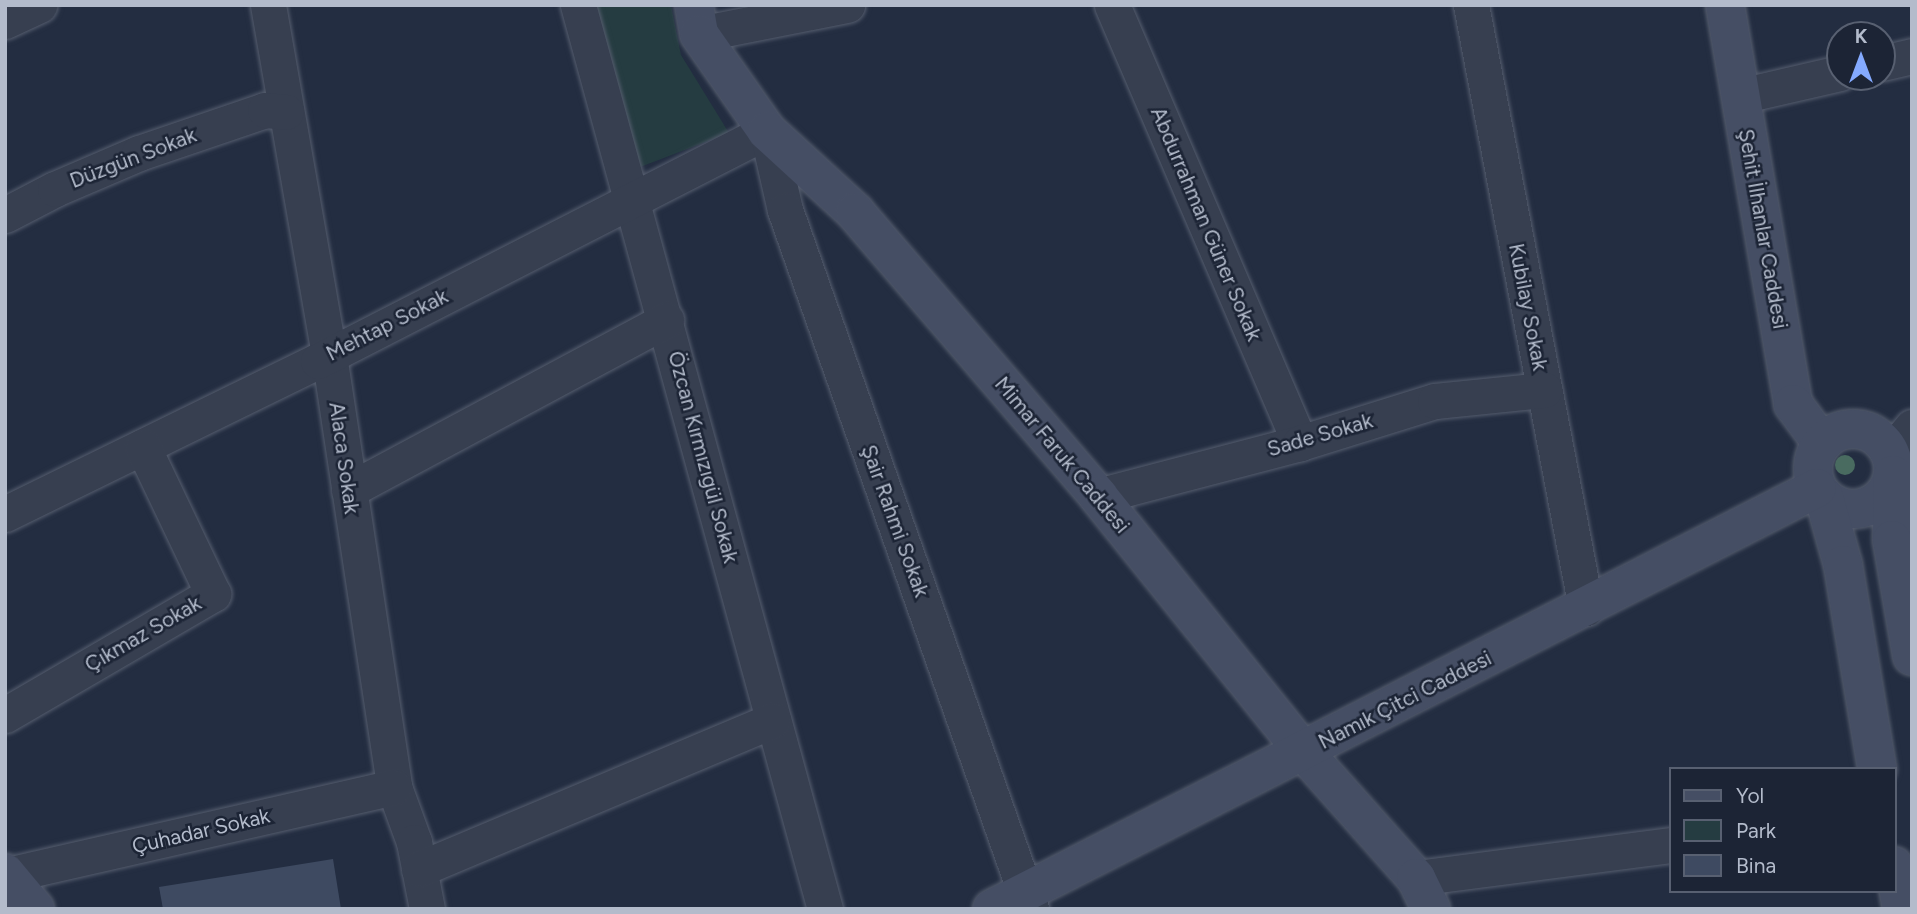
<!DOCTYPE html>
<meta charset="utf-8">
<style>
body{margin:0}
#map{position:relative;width:1917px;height:914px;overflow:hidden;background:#232d41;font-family:Figtree,sans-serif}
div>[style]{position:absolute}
.green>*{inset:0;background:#253c41}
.building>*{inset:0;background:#3e4a61}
.roads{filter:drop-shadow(0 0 2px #555d6e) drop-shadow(0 0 2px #555d6e)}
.street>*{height:35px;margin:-17.5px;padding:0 17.5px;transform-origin:17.5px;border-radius:17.5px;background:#373f50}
.secondary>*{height:38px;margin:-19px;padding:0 19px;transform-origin:19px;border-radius:19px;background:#454e64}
.secondary>.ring{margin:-19px;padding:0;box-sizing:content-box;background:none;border:38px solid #454e64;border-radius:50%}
.trees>*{width:20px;height:20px;margin:-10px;border-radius:50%;background:#496b60}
span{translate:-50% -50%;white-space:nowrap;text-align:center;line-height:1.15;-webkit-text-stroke:5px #1c2435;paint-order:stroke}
.street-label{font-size:21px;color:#b3bbcb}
.frame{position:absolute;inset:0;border:7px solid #b3bbcb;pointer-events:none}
.legend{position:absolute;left:1669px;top:767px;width:228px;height:126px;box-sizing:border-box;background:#1c2435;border:2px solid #586071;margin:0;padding:9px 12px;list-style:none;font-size:21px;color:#b3bbcb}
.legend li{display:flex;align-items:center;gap:14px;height:35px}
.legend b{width:35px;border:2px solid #586071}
.north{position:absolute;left:1826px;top:21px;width:70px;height:70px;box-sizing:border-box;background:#1c2435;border:2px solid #586071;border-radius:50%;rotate:0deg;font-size:19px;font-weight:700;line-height:28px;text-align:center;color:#b3bbcb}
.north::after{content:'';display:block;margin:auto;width:24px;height:32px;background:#84aaff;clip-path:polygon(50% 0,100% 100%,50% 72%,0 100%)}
</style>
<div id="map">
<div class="green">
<div style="clip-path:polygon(593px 5px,671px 5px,681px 55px,729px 133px,635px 169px)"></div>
</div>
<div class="building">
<div style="clip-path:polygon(333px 859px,341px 909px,163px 909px,159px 887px)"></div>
</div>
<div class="roads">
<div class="street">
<div style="left:268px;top:5px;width:355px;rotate:80.1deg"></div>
<div style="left:329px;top:355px;width:437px;rotate:81.4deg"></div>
<div style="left:394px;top:787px;width:59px;rotate:70deg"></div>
<div style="left:414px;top:842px;width:68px;rotate:79deg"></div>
<div style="left:578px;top:5px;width:937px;rotate:74.72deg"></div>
<div style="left:1112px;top:5px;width:477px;rotate:66.8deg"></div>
<div style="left:1471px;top:5px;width:614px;rotate:79.2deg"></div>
<div style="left:5px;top:21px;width:38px;rotate:-25deg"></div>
<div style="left:699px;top:34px;width:151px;rotate:-11.1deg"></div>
<div style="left:1882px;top:63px;width:31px;rotate:-13deg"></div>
<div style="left:1740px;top:96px;width:103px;rotate:-13deg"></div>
<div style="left:5px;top:215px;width:56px;rotate:-27.5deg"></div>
<div style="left:55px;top:189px;width:91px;rotate:-23.2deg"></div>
<div style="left:139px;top:153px;width:133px;rotate:-18.8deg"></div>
<div style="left:265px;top:110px;width:21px;rotate:5deg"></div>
<div style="left:1890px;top:453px;width:34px;rotate:-50deg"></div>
<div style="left:349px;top:490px;width:360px;rotate:-28.2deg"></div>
<div style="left:1098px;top:496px;width:209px;rotate:-14.7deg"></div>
<div style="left:1300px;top:443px;width:141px;rotate:-17.3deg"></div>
<div style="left:1435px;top:401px;width:110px;rotate:-5.8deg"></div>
<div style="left:5px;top:514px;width:348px;rotate:-26.1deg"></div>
<div style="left:318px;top:361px;width:504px;rotate:-27.12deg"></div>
<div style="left:767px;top:131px;width:81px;rotate:77.2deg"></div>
<div style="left:785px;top:210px;width:741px;rotate:70.61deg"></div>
<div style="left:5px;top:715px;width:241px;rotate:-30.2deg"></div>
<div style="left:213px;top:594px;width:163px;rotate:-115.5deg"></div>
<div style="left:419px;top:869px;width:384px;rotate:-22.8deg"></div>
<div style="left:7px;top:875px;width:397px;rotate:-12.8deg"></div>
<div style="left:1416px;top:878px;width:256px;rotate:-7.4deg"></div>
</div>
<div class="secondary">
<div style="left:694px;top:5px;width:29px;rotate:80deg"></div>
<div style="left:699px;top:34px;width:118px;rotate:55deg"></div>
<div style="left:767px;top:131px;width:120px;rotate:42.6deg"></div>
<div style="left:855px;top:212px;width:374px;rotate:49.4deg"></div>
<div style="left:1098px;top:496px;width:329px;rotate:51.2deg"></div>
<div style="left:1304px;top:752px;width:169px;rotate:48.4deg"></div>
<div style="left:1416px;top:878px;width:34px;rotate:64deg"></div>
<div style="left:1725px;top:5px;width:405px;rotate:80.3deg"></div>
<div style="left:1793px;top:404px;width:49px;rotate:53.4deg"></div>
<div class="ring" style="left:1813px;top:429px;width:42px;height:42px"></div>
<div style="left:1893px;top:475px;width:65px;rotate:90.9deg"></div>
<div style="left:1892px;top:540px;width:118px;rotate:80.2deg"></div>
<div style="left:1824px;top:497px;width:71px;rotate:74.4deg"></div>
<div style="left:1843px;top:565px;width:207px;rotate:80.5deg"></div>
<div style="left:1894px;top:866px;width:44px;rotate:79.5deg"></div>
<div style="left:5px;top:873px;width:47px;rotate:50.2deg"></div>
<div style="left:992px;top:909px;width:926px;rotate:-27.04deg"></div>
</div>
</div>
<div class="trees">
<div style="left:1845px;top:465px"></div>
</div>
<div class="street-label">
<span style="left:133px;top:158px;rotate:-21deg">Düzgün Sokak</span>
<span style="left:1206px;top:224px;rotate:67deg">Abdurrahman Güner Sokak</span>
<span style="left:1763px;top:229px;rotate:80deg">Şehit İlhanlar Caddesi</span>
<span style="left:1528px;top:307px;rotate:79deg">Kubilay Sokak</span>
<span style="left:387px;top:325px;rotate:-27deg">Mehtap Sokak</span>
<span style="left:1320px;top:435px;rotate:-16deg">Sade Sokak</span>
<span style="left:1062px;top:455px;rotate:50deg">Mimar Faruk Caddesi</span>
<span style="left:703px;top:457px;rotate:75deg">Özcan Kırmızıgül Sokak</span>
<span style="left:344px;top:458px;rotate:82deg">Alaca Sokak</span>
<span style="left:895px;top:521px;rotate:70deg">Şair Rahmi Sokak</span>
<span style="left:143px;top:634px;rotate:-30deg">Çıkmaz Sokak</span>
<span style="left:1405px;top:700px;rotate:-27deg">Namık Çitci Caddesi</span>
<span style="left:201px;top:831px;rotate:-13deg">Çuhadar Sokak</span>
</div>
<div class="frame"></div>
<ul class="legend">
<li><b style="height:9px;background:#454e64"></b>Yol</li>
<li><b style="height:19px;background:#253c41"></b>Park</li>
<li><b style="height:19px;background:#3e4a61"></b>Bina</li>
</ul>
<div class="north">K</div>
</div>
